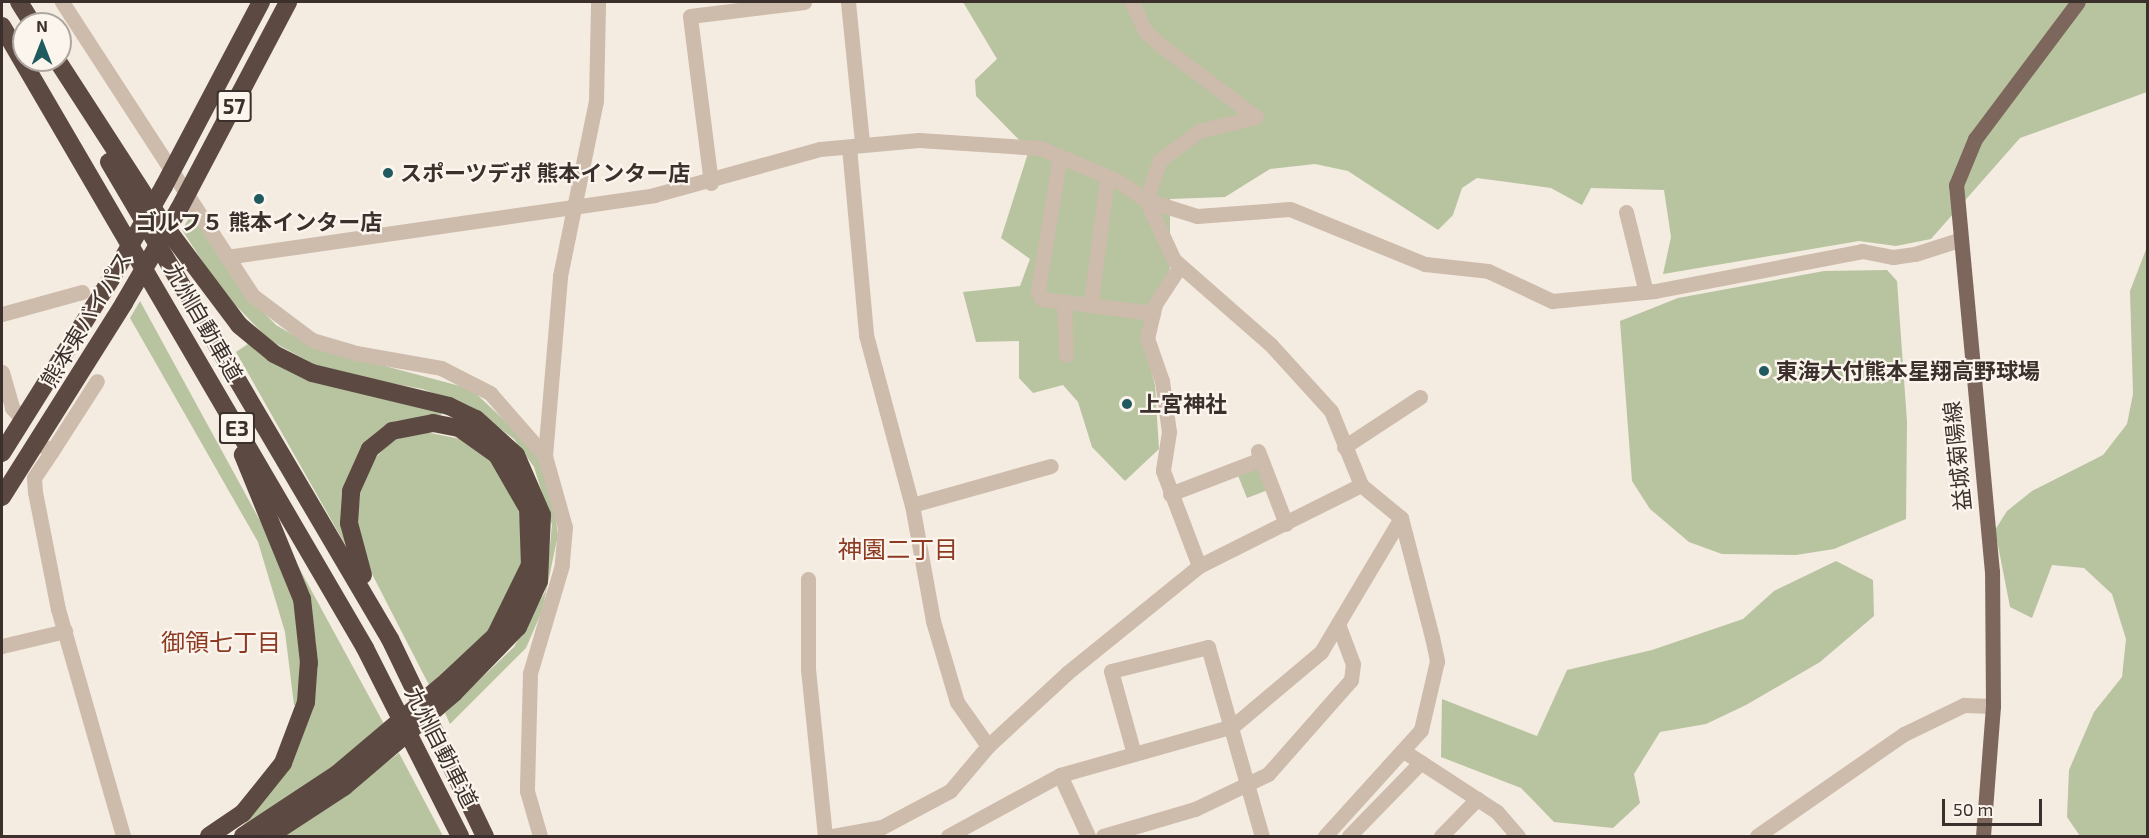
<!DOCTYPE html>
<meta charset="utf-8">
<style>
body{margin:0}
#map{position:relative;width:2149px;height:838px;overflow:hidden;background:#f4ebe1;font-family:"Exo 2","Noto Sans JP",sans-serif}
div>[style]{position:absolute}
.green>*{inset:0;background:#b8c4a0}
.minor>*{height:15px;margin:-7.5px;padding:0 7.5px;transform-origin:7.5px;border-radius:7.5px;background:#cdbbac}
.major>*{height:15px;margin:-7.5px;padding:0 7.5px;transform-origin:7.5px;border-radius:7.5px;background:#7d675c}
.highway>*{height:18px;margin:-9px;padding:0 9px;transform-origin:9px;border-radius:9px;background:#5c4a42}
.highway-bridge>*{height:18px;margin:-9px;padding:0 9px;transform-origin:9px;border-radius:9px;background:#5c4a42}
.dots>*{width:16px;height:16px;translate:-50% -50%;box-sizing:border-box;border:3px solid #fbf5ee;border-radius:50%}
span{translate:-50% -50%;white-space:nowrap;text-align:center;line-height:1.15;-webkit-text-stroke:4.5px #fbf5ee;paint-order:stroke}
.shield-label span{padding:2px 4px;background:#fbf5ee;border:2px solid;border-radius:4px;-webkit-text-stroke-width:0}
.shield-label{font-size:21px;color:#3b302b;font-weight:700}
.poi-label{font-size:22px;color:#3b302b;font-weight:700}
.left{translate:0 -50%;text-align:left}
.street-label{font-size:22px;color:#3b302b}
.neighbourhood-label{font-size:24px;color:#8c3b22}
.frame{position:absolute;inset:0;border:3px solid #3b302b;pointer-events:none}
.north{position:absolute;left:12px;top:12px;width:60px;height:60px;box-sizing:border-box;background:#fbf5ee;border:2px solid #aea6a0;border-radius:50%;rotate:0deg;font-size:16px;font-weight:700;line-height:24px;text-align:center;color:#3b302b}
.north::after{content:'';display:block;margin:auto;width:21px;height:27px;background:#1f5a5e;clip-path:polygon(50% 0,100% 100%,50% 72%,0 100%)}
.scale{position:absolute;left:1942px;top:799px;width:100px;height:27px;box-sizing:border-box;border:3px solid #3b302b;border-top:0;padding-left:8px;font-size:18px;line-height:21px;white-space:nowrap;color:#3b302b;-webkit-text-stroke:4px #fbf5ee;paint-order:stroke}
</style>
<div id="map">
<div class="green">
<div style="clip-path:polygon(963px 2px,2147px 2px,2147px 92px,2020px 138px,1931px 239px,1896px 246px,1859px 241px,1663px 274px,1671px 237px,1664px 190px,1591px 188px,1582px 205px,1551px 188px,1477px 178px,1462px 188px,1453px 215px,1438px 230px,1348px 171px,1315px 164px,1270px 169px,1225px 197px,1170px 199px,1170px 268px,1143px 341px,1155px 385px,1159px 449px,1125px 481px,1092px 447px,1078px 402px,1063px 385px,1033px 393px,1019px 378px,1019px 341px,976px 342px,963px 292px,1020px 286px,1030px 259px,1001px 238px,1029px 150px,976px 96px,975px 80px,997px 59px)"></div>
<div style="clip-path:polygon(192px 213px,239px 287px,276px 325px,314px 347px,471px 389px,535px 449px,554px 504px,558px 535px,542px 611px,526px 648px,450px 724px,445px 713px,514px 647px,545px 592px,552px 525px,534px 467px,514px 439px,470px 406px,422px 389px,327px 371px,269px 340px,222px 291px,182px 230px)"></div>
<div style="clip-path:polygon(2147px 247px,2147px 836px,2080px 836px,2067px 817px,2069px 770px,2094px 712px,2122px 677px,2126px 639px,2112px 594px,2084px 568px,2052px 565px,2032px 618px,2010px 607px,1995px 530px,2007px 511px,2032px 491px,2103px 455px,2127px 424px,2133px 394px,2130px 291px)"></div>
<div style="clip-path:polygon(1887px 270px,1897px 281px,1907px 422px,1906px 519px,1834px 549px,1796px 555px,1722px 554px,1689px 542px,1650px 509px,1632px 481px,1620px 321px,1678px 298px,1824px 271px)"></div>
<div style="clip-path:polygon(140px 301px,270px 539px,293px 598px,301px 633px,298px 705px,294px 705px,285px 632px,258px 542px,130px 318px)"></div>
<div style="clip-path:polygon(248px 344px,317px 383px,443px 409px,441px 415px,395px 421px,363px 445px,344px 490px,346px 546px,236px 352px)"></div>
<div style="clip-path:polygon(420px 431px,471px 441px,497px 464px,517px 499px,524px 551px,518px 580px,488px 631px,429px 685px,370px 570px,357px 522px,361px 486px,374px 459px,392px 441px)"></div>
<div style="clip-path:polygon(1259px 465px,1268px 490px,1247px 498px,1237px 473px)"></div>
<div style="clip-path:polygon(1836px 561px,1873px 580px,1874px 616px,1820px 662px,1746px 705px,1706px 724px,1660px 732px,1634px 774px,1640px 803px,1613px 828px,1554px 822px,1521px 788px,1441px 757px,1442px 699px,1537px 736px,1567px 670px,1652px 650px,1743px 619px,1774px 591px)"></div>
<div style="clip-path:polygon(297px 564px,384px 724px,336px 764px,239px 830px,291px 767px,314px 705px,316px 642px)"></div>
<div style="clip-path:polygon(399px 753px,443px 836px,285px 836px,339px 799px)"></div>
</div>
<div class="minor">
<div style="left:62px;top:2px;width:349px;rotate:57deg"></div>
<div style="left:252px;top:295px;width:75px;rotate:36.9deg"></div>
<div style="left:312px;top:340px;width:46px;rotate:16.5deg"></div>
<div style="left:356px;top:353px;width:86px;rotate:10deg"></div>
<div style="left:441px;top:368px;width:55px;rotate:27deg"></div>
<div style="left:490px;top:393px;width:84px;rotate:48.9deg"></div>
<div style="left:545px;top:456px;width:74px;rotate:74.3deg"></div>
<div style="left:565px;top:527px;width:38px;rotate:95deg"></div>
<div style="left:562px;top:565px;width:113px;rotate:106.5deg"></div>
<div style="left:530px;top:673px;width:118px;rotate:91.5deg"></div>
<div style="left:527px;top:791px;width:47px;rotate:73.9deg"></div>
<div style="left:848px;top:2px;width:142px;rotate:84.3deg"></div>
<div style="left:1132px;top:2px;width:32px;rotate:66deg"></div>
<div style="left:1145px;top:31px;width:19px;rotate:43deg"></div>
<div style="left:1159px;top:44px;width:121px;rotate:37deg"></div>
<div style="left:1256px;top:117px;width:59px;rotate:166.2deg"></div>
<div style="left:1199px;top:131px;width:49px;rotate:143.4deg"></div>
<div style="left:1160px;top:160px;width:42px;rotate:109.3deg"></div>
<div style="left:1146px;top:200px;width:66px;rotate:65deg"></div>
<div style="left:1174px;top:260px;width:128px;rotate:41.2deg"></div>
<div style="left:1270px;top:344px;width:91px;rotate:47.7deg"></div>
<div style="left:1331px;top:411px;width:80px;rotate:67.9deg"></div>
<div style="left:1361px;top:485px;width:52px;rotate:39.5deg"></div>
<div style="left:1401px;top:518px;width:123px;rotate:75.4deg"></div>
<div style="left:1432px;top:637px;width:25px;rotate:78deg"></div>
<div style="left:1437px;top:661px;width:71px;rotate:103.1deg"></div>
<div style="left:1421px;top:730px;width:143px;rotate:132.2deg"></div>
<div style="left:849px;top:147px;width:189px;rotate:84.8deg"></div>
<div style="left:866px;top:335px;width:176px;rotate:74.9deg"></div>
<div style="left:912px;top:505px;width:118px;rotate:79.7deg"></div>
<div style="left:933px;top:621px;width:84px;rotate:73.5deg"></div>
<div style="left:957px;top:702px;width:54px;rotate:54.8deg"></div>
<div style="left:1060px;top:156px;width:137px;rotate:99.3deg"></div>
<div style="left:1038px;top:291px;width:9px;rotate:63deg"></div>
<div style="left:1042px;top:299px;width:112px;rotate:7.2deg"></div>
<div style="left:711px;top:183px;width:168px;rotate:-97.2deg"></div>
<div style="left:690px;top:16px;width:115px;rotate:-7deg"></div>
<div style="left:1626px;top:212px;width:82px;rotate:76deg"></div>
<div style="left:226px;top:257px;width:432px;rotate:-8.2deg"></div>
<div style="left:654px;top:195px;width:172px;rotate:-15.5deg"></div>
<div style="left:820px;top:149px;width:99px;rotate:-5.2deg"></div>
<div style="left:919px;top:140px;width:121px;rotate:3.8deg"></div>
<div style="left:1040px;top:148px;width:85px;rotate:22.9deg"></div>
<div style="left:1118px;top:181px;width:34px;rotate:34deg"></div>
<div style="left:1146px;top:200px;width:53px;rotate:17.4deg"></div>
<div style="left:1197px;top:216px;width:93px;rotate:-4.3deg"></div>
<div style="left:1290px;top:209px;width:146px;rotate:22.2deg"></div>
<div style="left:1425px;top:264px;width:63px;rotate:6.3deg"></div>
<div style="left:1488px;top:271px;width:71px;rotate:25.1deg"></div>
<div style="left:1552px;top:301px;width:103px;rotate:-5.5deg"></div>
<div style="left:1655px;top:291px;width:211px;rotate:-10.9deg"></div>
<div style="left:1862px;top:251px;width:32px;rotate:11deg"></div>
<div style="left:1893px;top:257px;width:22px;rotate:-8deg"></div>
<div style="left:1915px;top:254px;width:46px;rotate:-17.7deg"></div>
<div style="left:1180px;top:266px;width:45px;rotate:123.3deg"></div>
<div style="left:1155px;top:304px;width:35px;rotate:103deg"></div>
<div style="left:1147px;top:338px;width:46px;rotate:70.8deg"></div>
<div style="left:1162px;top:381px;width:51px;rotate:82.2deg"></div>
<div style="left:1169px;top:432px;width:39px;rotate:99deg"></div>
<div style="left:1163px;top:471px;width:102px;rotate:69.2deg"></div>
<div style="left:1091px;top:302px;width:126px;rotate:-82.7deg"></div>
<div style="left:1064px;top:303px;width:52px;rotate:87.8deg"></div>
<div style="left:2px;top:314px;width:83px;rotate:-15.4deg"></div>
<div style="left:2px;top:372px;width:37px;rotate:74deg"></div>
<div style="left:12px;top:408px;width:16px;rotate:47deg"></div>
<div style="left:43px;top:446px;width:10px;rotate:29deg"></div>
<div style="left:52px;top:451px;width:83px;rotate:-57.3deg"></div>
<div style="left:1344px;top:447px;width:91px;rotate:-33.3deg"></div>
<div style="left:52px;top:451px;width:32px;rotate:124deg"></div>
<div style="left:34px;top:478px;width:14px;rotate:86deg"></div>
<div style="left:35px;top:492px;width:119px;rotate:78.9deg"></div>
<div style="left:58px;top:609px;width:236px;rotate:74deg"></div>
<div style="left:1258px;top:451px;width:78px;rotate:69deg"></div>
<div style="left:545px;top:456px;width:181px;rotate:-85.2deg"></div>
<div style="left:560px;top:276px;width:179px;rotate:-78.4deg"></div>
<div style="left:596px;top:101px;width:99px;rotate:-88.8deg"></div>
<div style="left:1170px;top:494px;width:97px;rotate:-21deg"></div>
<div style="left:912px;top:505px;width:144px;rotate:-15.7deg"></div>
<div style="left:808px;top:579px;width:90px;rotate:90deg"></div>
<div style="left:808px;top:669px;width:168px;rotate:84.2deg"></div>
<div style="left:2px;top:646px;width:65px;rotate:-13.4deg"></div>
<div style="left:1405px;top:752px;width:110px;rotate:33.1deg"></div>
<div style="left:1497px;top:812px;width:32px;rotate:49deg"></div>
<div style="left:1134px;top:754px;width:86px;rotate:-105.5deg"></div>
<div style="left:1111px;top:671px;width:100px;rotate:-13.9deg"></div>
<div style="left:1208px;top:647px;width:197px;rotate:74.1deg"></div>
<div style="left:1060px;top:775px;width:67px;rotate:65.3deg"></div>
<div style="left:833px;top:836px;width:50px;rotate:-10.4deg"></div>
<div style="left:882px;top:827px;width:77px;rotate:-27.9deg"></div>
<div style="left:950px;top:791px;width:59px;rotate:-49.8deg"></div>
<div style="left:988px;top:746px;width:108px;rotate:-42.7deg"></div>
<div style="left:1067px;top:673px;width:170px;rotate:-39deg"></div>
<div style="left:1199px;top:566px;width:181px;rotate:-26.6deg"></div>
<div style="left:948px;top:836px;width:128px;rotate:-28.6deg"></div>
<div style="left:1060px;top:775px;width:180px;rotate:-15.8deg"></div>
<div style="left:1233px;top:726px;width:115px;rotate:-40.1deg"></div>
<div style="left:1321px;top:652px;width:156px;rotate:-59.2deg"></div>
<div style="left:1103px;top:836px;width:96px;rotate:-16.4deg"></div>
<div style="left:1195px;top:809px;width:81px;rotate:-25.6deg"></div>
<div style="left:1268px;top:774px;width:125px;rotate:-48.6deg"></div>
<div style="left:1351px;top:680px;width:16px;rotate:-83deg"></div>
<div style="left:1353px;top:664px;width:43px;rotate:-110.6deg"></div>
<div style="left:1349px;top:836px;width:103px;rotate:-45.8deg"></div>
<div style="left:1441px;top:836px;width:52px;rotate:-45.8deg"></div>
<div style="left:1757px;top:836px;width:179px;rotate:-34.8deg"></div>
<div style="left:1904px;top:734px;width:67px;rotate:-25.8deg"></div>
<div style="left:1964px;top:705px;width:29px;rotate:2deg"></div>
</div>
<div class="major">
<div style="left:1983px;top:836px;width:130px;rotate:-85.6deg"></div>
<div style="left:1993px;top:706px;width:134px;rotate:-90.4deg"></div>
<div style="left:1992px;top:572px;width:389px;rotate:-95.3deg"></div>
<div style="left:1956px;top:185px;width:50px;rotate:-67.6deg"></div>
<div style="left:1975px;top:139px;width:171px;rotate:-53.1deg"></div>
</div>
<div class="highway">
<div style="left:19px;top:2px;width:26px;rotate:58deg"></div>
<div style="left:2px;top:26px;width:720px;rotate:59.73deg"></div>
<div style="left:365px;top:648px;width:211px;rotate:63.2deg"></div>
<div style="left:57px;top:60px;width:192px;rotate:57.1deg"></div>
<div style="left:161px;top:221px;width:130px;rotate:53.1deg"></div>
<div style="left:239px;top:325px;width:45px;rotate:39.6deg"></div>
<div style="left:274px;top:354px;width:42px;rotate:26.6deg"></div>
<div style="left:312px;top:373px;width:141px;rotate:13.5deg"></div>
<div style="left:449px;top:406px;width:30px;rotate:26deg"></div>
<div style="left:476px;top:419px;width:54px;rotate:42deg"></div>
<div style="left:516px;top:455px;width:65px;rotate:66.6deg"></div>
<div style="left:542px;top:515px;width:66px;rotate:92.6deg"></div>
<div style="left:539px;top:581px;width:51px;rotate:114.5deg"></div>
<div style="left:518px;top:627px;width:92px;rotate:134.1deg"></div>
<div style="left:109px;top:162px;width:554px;rotate:59.5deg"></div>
<div style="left:390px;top:639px;width:219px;rotate:64.3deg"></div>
<div style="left:164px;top:186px;width:208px;rotate:-62.2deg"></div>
<div style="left:179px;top:209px;width:234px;rotate:-62.2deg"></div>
<div style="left:2px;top:453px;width:205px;rotate:-57.9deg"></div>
<div style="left:2px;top:497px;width:229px;rotate:-57.8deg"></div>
<div style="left:363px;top:575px;width:54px;rotate:-105.1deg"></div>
<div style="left:349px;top:523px;width:32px;rotate:-86deg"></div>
<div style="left:351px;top:491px;width:46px;rotate:-65.7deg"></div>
<div style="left:370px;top:449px;width:28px;rotate:-39deg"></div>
<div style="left:392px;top:431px;width:42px;rotate:-11deg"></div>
<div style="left:433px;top:423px;width:26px;rotate:11deg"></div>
<div style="left:459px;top:428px;width:47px;rotate:35.4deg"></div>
<div style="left:497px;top:455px;width:62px;rotate:60.1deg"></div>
<div style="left:528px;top:509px;width:56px;rotate:88deg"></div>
<div style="left:530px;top:565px;width:79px;rotate:116.2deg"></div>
<div style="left:495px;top:636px;width:66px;rotate:136.8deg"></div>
<div style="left:209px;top:836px;width:41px;rotate:-34.1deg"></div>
<div style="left:243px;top:813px;width:64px;rotate:-51.3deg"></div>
<div style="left:283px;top:763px;width:65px;rotate:-69.3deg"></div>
<div style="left:306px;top:702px;width:39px;rotate:-86deg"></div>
<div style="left:309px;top:663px;width:64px;rotate:-96.2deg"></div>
<div style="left:302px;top:599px;width:156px;rotate:-112.3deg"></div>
<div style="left:243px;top:836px;width:113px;rotate:-33.4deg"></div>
<div style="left:269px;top:836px;width:90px;rotate:-33.2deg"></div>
</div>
<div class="highway-bridge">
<div style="left:111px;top:279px;width:107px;rotate:-60.3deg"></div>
<div style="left:124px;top:303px;width:109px;rotate:-59.7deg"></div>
<div style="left:337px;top:774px;width:144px;rotate:-40.2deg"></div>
<div style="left:344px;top:787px;width:145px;rotate:-40.5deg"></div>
</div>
<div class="dots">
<div style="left:388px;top:173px;background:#1f5a5e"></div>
<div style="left:259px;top:199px;background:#1f5a5e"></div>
<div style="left:1764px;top:371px;background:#1f5a5e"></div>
<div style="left:1127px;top:404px;background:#1f5a5e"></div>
</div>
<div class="shield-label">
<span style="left:234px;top:106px">57</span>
<span style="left:237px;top:428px">E3</span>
</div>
<div class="poi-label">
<span class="left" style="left:400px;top:173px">スポーツデポ 熊本インター店</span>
<span style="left:259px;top:222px">ゴルフ５ 熊本インター店</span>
<span class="left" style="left:1776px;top:371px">東海大付熊本星翔高野球場</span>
<span class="left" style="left:1139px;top:404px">上宮神社</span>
</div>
<div class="street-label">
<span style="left:86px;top:319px;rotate:-59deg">熊本東バイパス</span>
<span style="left:204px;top:322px;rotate:60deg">九州自動車道</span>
<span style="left:1957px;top:456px;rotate:-96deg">益城菊陽線</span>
<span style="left:442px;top:747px;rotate:63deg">九州自動車道</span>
</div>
<div class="neighbourhood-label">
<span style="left:898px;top:549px">神園二丁目</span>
<span style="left:221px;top:642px">御領七丁目</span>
</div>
<div class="frame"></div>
<div class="north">N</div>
<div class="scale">50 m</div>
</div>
